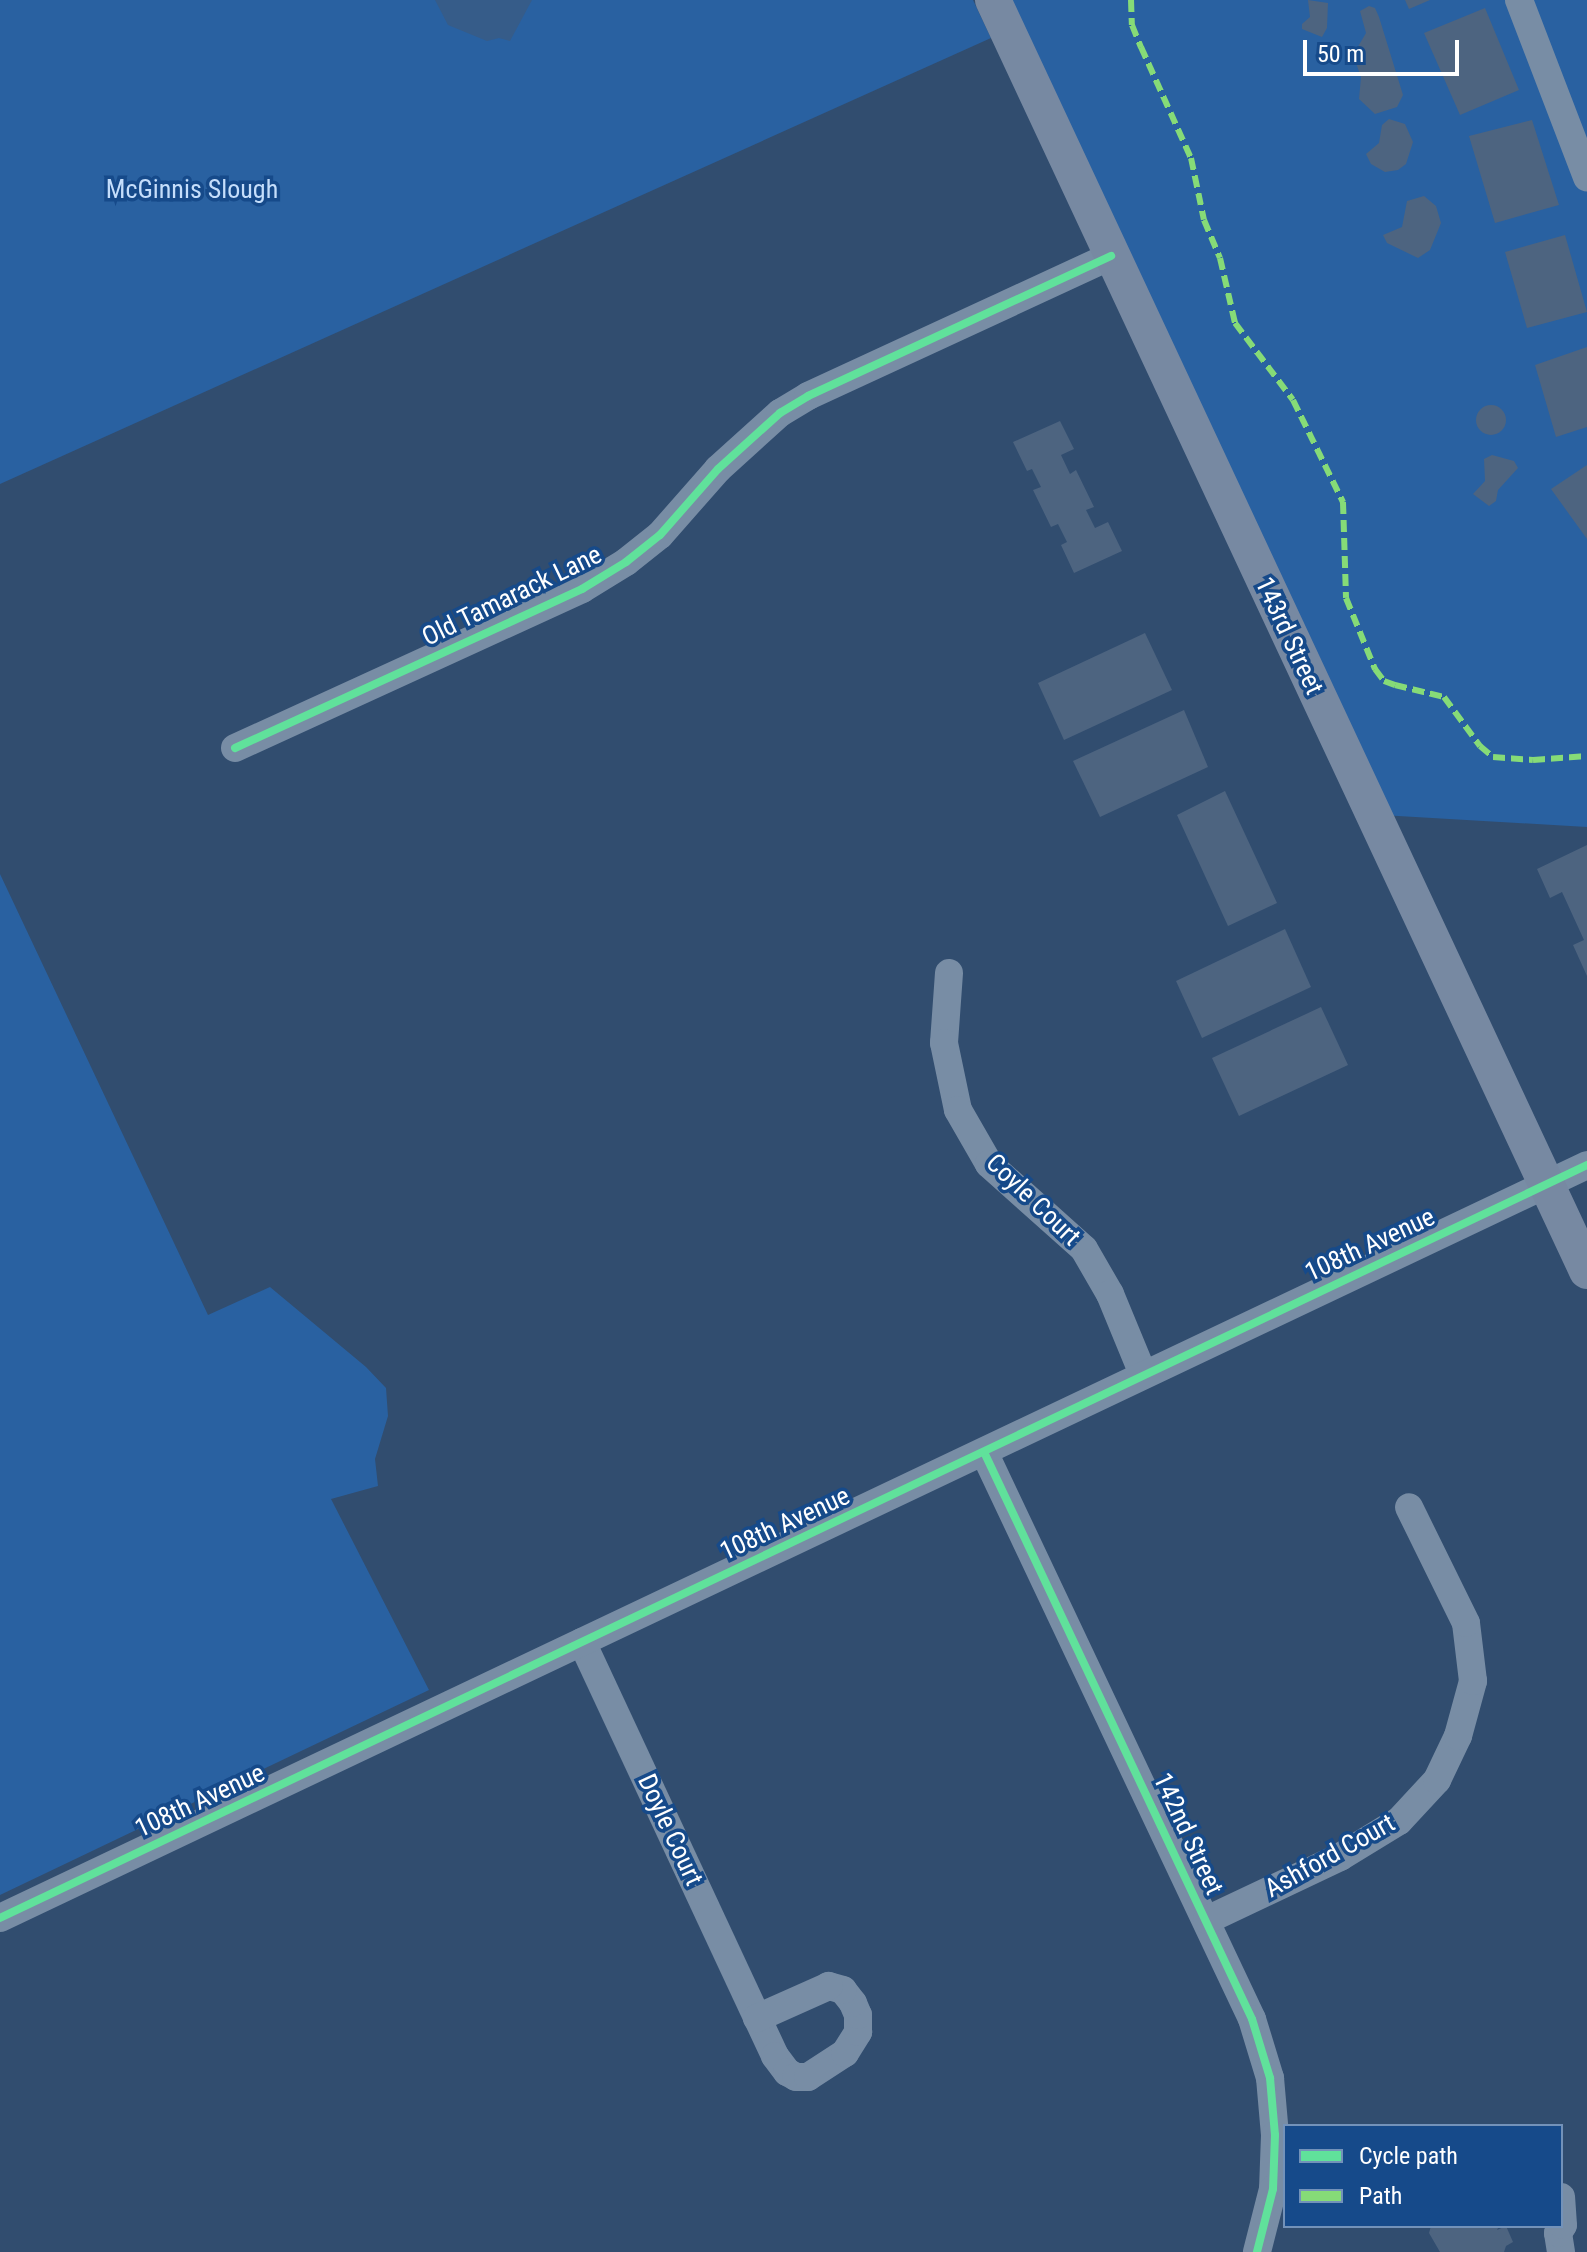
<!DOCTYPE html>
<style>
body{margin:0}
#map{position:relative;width:1587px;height:2252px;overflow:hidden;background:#314d6f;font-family:"Roboto Condensed",sans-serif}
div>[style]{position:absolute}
.green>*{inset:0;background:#2961a1}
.water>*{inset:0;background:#365c89}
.building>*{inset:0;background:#4d6480}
.round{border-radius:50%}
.minor>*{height:28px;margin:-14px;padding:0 14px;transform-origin:14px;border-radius:14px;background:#788da5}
.major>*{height:36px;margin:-18px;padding:0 18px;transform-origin:18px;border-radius:18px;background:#7789a2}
.quiet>*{height:6px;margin-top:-3px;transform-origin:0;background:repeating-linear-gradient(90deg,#86db77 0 12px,transparent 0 18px)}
.cycleway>*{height:8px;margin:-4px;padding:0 4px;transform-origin:4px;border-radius:4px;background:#60e19b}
span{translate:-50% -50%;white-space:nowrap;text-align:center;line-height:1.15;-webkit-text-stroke:7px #164a8a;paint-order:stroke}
.park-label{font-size:26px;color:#c5defb}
.street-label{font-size:26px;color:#fff}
.legend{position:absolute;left:1283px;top:2124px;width:280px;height:104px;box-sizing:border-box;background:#164a8a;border:2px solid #7392b9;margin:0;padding:10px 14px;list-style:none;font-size:24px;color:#fff}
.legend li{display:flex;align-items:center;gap:16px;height:40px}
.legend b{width:40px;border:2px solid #7392b9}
.scale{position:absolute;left:1303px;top:40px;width:156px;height:36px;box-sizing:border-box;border:4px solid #fff;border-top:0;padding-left:10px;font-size:24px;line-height:28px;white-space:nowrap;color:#fff;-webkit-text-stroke:6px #164a8a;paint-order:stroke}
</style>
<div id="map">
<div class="green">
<div style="clip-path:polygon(0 0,973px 0,991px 38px,0 484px)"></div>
<div style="clip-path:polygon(1004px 0,1587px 0,1587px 827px,1381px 815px)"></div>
<div style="clip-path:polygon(0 874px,208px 1315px,270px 1287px,366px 1367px,386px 1388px,388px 1416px,375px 1459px,378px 1486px,331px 1499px,429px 1690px,0 1895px)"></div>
</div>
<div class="water">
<div style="clip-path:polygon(435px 0,532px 0,510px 41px,499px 38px,487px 41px,448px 25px)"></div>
</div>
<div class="building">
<div style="clip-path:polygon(1308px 0,1328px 3px,1327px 28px,1322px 37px,1302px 29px,1302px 24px,1310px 17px)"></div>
<div style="clip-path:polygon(1405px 0,1430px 0,1409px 9px)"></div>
<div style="clip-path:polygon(1369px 6px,1375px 8px,1379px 17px,1403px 95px,1397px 107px,1375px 114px,1359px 99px,1361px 77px,1353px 55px,1366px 33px,1360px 11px)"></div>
<div style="clip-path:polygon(1485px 8px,1519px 90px,1460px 115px,1424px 33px)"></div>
<div style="clip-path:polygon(1389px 119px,1405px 124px,1413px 142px,1406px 164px,1398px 170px,1385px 172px,1371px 164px,1366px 154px,1379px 143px,1382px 125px)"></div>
<div style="clip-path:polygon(1532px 120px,1559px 205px,1495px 223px,1469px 136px)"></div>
<div style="clip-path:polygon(1424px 196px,1436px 206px,1441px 223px,1430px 250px,1418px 258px,1387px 243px,1383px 235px,1402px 227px,1407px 201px)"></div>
<div style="clip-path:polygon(1565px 235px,1587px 312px,1527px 328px,1505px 252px)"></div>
<div style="clip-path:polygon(1587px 347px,1587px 427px,1556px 437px,1535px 365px)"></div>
<div class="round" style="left:1476px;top:405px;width:30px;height:30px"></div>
<div style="clip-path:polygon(1060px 421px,1074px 449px,1061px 455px,1070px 474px,1076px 470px,1094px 507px,1086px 510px,1095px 528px,1108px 522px,1122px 551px,1074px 573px,1061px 545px,1067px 542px,1058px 524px,1051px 527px,1033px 490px,1041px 487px,1032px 469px,1027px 471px,1013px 442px)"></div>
<div style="clip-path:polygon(1492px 455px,1514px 461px,1518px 468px,1498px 490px,1496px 501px,1489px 506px,1473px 494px,1485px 481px,1484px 459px)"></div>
<div style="clip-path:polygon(1587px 465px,1587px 539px,1551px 489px)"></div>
<div style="clip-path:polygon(1145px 633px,1172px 690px,1064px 740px,1038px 683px)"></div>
<div style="clip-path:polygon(1184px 710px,1208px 767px,1100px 817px,1073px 761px)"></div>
<div style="clip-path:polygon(1225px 791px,1277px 903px,1228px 926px,1177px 815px)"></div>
<div style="clip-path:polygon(1587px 845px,1587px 976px,1573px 945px,1584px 940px,1562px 892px,1550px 898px,1537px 869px)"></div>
<div style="clip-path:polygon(1285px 929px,1311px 987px,1202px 1038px,1176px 981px)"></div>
<div style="clip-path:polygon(1321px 1007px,1348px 1065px,1239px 1116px,1212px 1058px)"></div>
<div style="clip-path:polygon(1431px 2226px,1499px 2226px,1497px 2230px,1506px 2226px,1513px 2242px,1506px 2246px,1504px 2252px,1440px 2252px,1429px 2233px)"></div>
</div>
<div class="minor">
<div style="left:1519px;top:0;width:190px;rotate:69deg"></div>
<div style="left:235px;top:748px;width:382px;rotate:-24.6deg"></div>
<div style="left:582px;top:589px;width:52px;rotate:-31.5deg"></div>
<div style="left:626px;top:562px;width:43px;rotate:-38.5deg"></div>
<div style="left:660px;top:535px;width:88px;rotate:-48.7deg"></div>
<div style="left:718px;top:469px;width:84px;rotate:-42.1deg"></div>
<div style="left:780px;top:413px;width:33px;rotate:-31deg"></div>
<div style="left:808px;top:396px;width:334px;rotate:-24.8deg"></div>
<div style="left:949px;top:973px;width:70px;rotate:94.1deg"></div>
<div style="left:944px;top:1043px;width:68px;rotate:78.2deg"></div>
<div style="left:958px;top:1110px;width:62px;rotate:60.1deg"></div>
<div style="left:989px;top:1164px;width:127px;rotate:41.8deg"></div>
<div style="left:1084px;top:1249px;width:52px;rotate:60deg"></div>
<div style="left:1110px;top:1294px;width:87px;rotate:67.6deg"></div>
<div style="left:984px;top:1452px;width:627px;rotate:64.7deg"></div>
<div style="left:1252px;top:2019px;width:62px;rotate:73deg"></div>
<div style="left:1270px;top:2078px;width:57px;rotate:85deg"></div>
<div style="left:1275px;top:2135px;width:54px;rotate:92.1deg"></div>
<div style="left:1273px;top:2189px;width:65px;rotate:104.3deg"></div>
<div style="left:582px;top:1642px;width:457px;rotate:65deg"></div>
<div style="left:775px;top:2056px;width:20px;rotate:53deg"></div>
<div style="left:787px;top:2072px;width:10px;rotate:29deg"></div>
<div style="left:796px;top:2077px;width:12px"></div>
<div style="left:808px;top:2077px;width:44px;rotate:-33deg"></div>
<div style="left:845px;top:2053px;width:25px;rotate:-58deg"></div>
<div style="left:858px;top:2032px;width:17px;rotate:-90deg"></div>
<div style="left:858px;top:2015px;width:13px;rotate:-113deg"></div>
<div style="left:853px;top:2003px;width:16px;rotate:-128deg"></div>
<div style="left:843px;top:1990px;width:15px;rotate:-164deg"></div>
<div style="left:829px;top:1986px;width:79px;rotate:156deg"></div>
<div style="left:0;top:1918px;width:1757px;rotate:-25.38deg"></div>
<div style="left:1207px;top:1920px;width:147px;rotate:-25.3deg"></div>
<div style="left:1340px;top:1857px;width:69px;rotate:-31.4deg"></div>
<div style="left:1399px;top:1821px;width:56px;rotate:-47.2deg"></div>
<div style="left:1437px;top:1780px;width:49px;rotate:-64.5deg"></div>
<div style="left:1458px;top:1736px;width:57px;rotate:-74.7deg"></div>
<div style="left:1473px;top:1681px;width:58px;rotate:-96.9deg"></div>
<div style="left:1466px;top:1623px;width:129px;rotate:-116.2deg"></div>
<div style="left:1561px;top:2252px;width:19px;rotate:-99deg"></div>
<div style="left:1558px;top:2233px;width:9px;rotate:-58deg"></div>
<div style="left:1563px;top:2225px;width:28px;rotate:-94deg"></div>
</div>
<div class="major">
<div style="left:993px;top:0;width:1403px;rotate:64.95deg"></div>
</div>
<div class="quiet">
<div style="left:1131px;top:0;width:25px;rotate:88deg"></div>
<div style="left:1132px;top:25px;width:24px;rotate:68deg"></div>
<div style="left:1141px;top:47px;width:122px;rotate:65.8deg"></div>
<div style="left:1191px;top:158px;width:63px;rotate:78.2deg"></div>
<div style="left:1204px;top:220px;width:41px;rotate:67.2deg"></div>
<div style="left:1220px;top:258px;width:67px;rotate:77deg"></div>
<div style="left:1235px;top:323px;width:96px;rotate:53deg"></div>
<div style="left:1293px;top:400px;width:114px;rotate:63.9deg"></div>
<div style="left:1343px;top:502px;width:96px;rotate:88.2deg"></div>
<div style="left:1346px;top:598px;width:77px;rotate:67.8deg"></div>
<div style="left:1375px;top:669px;width:15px;rotate:53deg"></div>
<div style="left:1384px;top:681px;width:12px;rotate:20deg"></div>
<div style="left:1395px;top:685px;width:50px;rotate:13.8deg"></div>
<div style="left:1444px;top:697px;width:61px;rotate:53.7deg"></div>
<div style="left:1480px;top:746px;width:17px;rotate:40deg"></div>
<div style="left:1493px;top:757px;width:40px;rotate:4.3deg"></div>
<div style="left:1533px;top:760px;width:54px;rotate:-4.2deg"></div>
</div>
<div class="cycleway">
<div style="left:235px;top:748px;width:382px;rotate:-24.6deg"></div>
<div style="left:582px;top:589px;width:52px;rotate:-31.5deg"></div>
<div style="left:626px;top:562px;width:43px;rotate:-38.5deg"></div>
<div style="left:660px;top:535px;width:88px;rotate:-48.7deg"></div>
<div style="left:718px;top:469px;width:84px;rotate:-42.1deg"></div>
<div style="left:780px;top:413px;width:33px;rotate:-31deg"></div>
<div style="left:808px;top:396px;width:334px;rotate:-24.8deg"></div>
<div style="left:984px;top:1452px;width:627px;rotate:64.7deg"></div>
<div style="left:1252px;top:2019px;width:62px;rotate:73deg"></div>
<div style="left:1270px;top:2078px;width:57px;rotate:85deg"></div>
<div style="left:1275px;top:2135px;width:54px;rotate:92.1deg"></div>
<div style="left:1273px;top:2189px;width:65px;rotate:104.3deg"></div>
<div style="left:0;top:1918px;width:1757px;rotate:-25.38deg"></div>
</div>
<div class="park-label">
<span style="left:192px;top:190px">McGinnis Slough</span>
</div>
<div class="street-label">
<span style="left:512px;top:596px;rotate:-26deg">Old Tamarack Lane</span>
<span style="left:1289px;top:636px;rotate:65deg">143rd Street</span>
<span style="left:1033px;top:1200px;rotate:44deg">Coyle Court</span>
<span style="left:1370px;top:1245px;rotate:-25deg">108th Avenue</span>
<span style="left:785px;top:1524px;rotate:-25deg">108th Avenue</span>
<span style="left:200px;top:1801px;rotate:-25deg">108th Avenue</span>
<span style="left:670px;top:1830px;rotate:65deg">Doyle Court</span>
<span style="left:1188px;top:1834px;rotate:65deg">142nd Street</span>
<span style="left:1330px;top:1856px;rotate:-29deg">Ashford Court</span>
</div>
<ul class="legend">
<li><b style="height:10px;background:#60e19b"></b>Cycle path</li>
<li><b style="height:10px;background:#86db77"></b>Path</li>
</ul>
<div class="scale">50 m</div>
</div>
